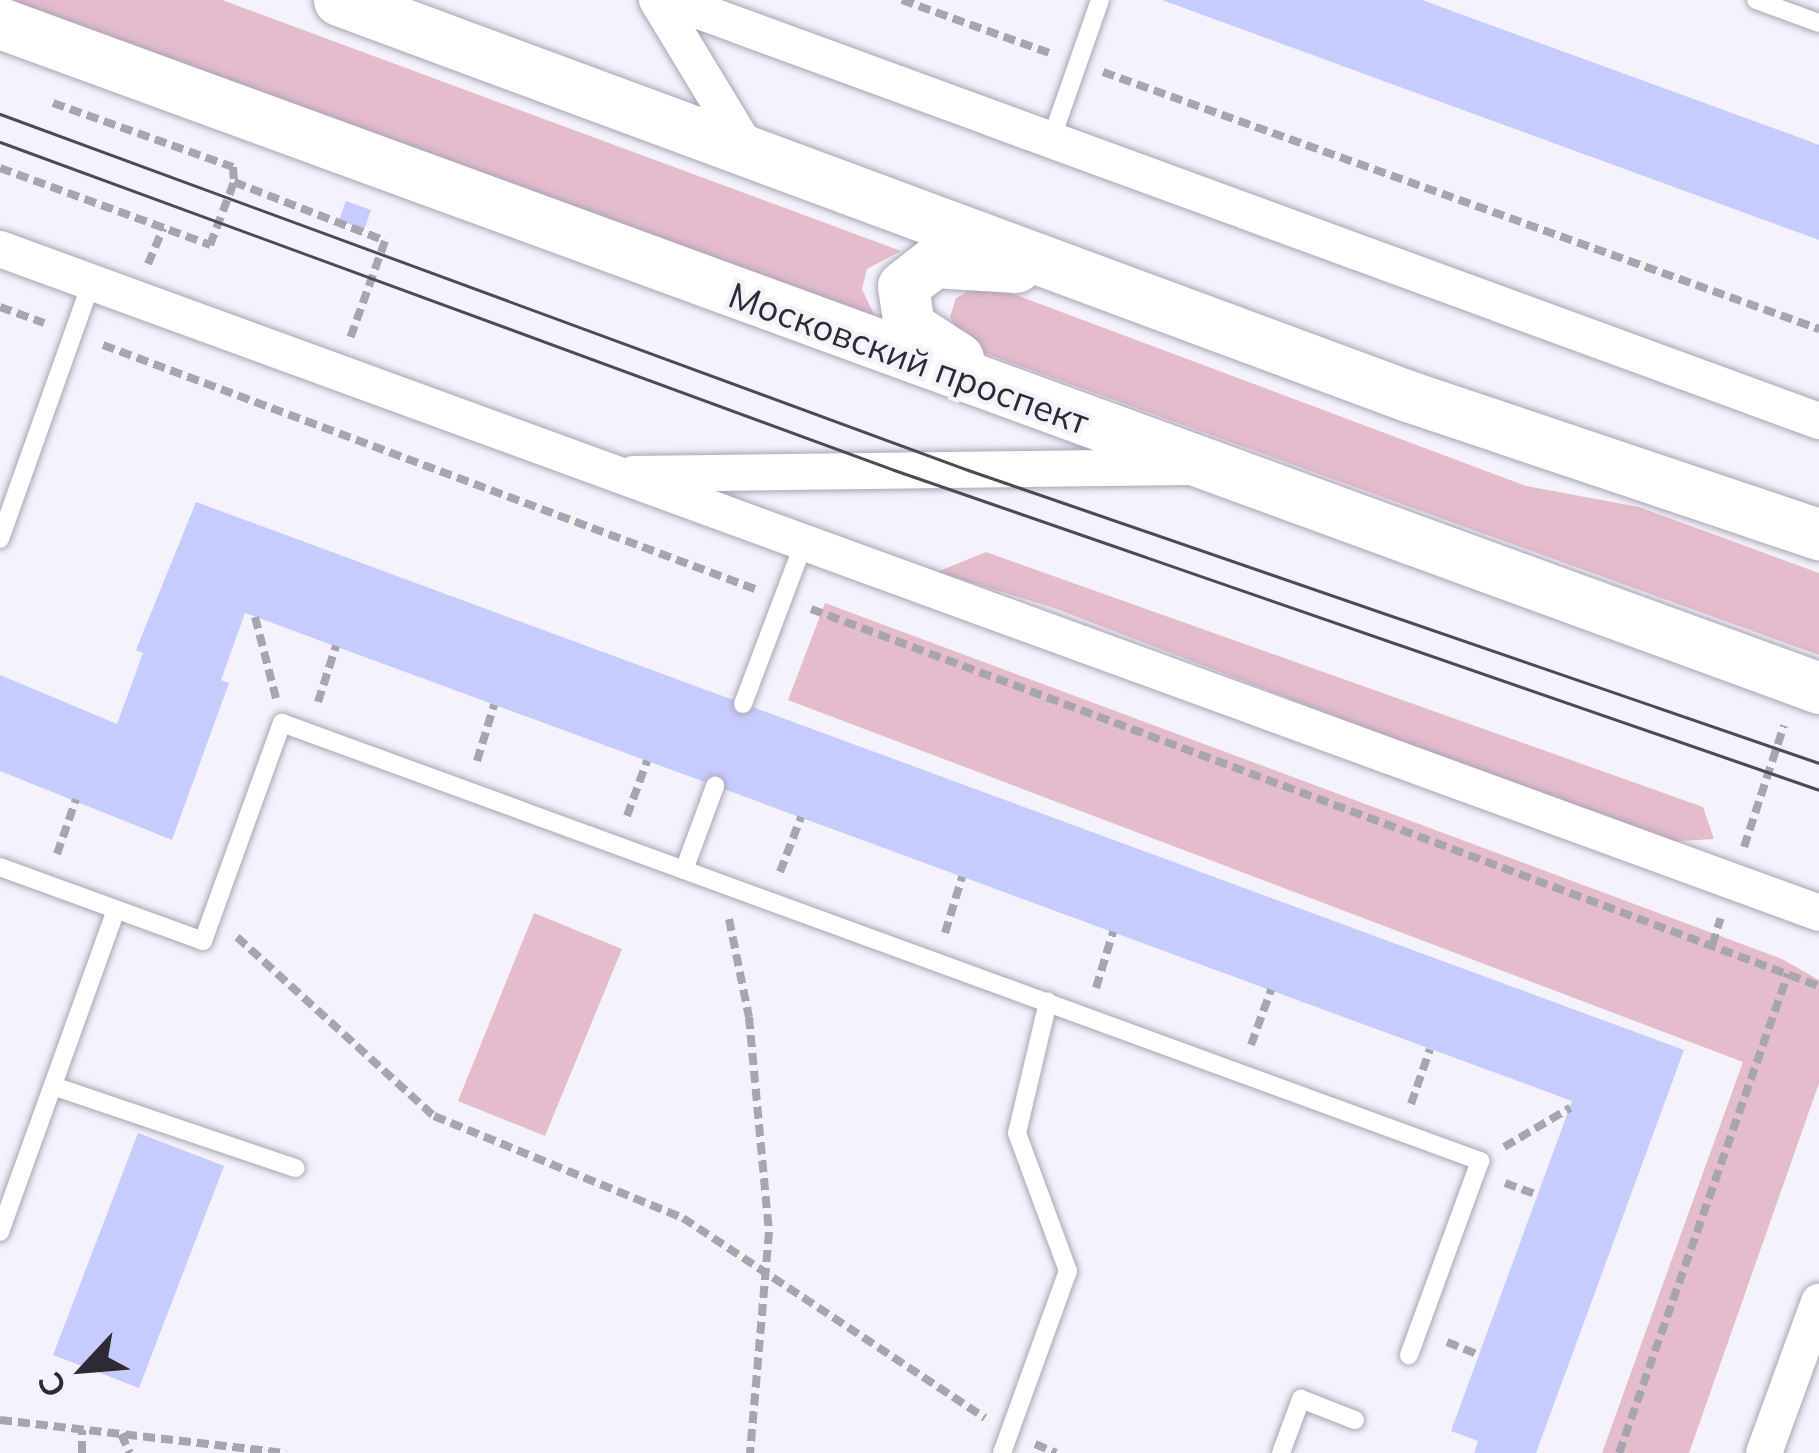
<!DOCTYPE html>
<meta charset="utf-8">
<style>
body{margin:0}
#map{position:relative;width:1819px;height:1453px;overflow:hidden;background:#f5f2fb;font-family:Mulish,sans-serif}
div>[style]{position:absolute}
.green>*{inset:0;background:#e3bcce}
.building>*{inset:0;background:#c5ccfe}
.path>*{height:8px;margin-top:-4px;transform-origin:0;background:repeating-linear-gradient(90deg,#a8a5ae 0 12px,transparent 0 18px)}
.roads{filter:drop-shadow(0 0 3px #aba3b9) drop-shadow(0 0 3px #aba3b9)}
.service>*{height:18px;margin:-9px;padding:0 9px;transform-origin:9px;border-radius:9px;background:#fff}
.minor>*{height:36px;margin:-18px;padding:0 18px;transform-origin:18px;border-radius:18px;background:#fff}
.secondary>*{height:51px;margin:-25.5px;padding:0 25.5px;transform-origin:25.5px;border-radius:25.5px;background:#fff}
.tram>*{height:3px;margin:-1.5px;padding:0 1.5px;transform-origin:1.5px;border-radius:1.5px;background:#4d4a53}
span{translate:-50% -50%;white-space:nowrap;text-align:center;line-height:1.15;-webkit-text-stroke:9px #f5f2fb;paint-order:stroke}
.street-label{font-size:36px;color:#2d2a33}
.north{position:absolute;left:24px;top:1309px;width:120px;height:120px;-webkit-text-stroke:9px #f5f2fb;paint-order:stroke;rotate:244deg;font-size:33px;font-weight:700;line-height:48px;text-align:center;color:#2d2a33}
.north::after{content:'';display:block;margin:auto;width:42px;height:54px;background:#2d2a33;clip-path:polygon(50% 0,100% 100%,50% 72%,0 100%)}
</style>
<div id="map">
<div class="green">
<div style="clip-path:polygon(11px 0,222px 0,901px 251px,867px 269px,862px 289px,877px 321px)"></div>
<div style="clip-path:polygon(984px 283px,1526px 486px,1639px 507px,1819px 573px,1819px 655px,965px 346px,950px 317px,956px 298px)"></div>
<div style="clip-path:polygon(986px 552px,1703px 807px,1714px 839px,1662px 842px,1054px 608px,937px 572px)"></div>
<div style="clip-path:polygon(825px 603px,1782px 959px,1819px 980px,1819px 1083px,1689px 1453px,1602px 1453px,1743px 1062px,788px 700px)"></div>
<div style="clip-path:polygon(534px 913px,622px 949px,545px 1136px,458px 1101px)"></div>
</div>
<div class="building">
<div style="clip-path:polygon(1162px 0,1422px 0,1806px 140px,1819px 145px,1819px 240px)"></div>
<div style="clip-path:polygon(346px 201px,371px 210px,364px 230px,339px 220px)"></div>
<div style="clip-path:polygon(196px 502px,1684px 1050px,1536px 1453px,1474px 1453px,1478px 1441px,1451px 1431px,1572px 1101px,245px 613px,221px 680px,229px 683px,172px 840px,0 771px,0 675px,117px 724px,143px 653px,136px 650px)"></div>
<div style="clip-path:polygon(138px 1133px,224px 1166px,139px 1388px,53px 1355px)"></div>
</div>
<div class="path">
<div style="left:902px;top:0;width:156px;rotate:19.8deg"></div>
<div style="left:1103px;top:72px;width:761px;rotate:19.75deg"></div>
<div style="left:53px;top:103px;width:191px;rotate:19.6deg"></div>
<div style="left:233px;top:167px;width:15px;rotate:86deg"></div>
<div style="left:0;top:168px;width:224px;rotate:20.1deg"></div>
<div style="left:210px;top:245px;width:67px;rotate:-69.1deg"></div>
<div style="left:234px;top:182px;width:162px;rotate:21.3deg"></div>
<div style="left:385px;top:241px;width:104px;rotate:109.7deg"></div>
<div style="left:148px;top:264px;width:39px;rotate:-67deg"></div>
<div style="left:0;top:307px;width:47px;rotate:20deg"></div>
<div style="left:103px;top:345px;width:699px;rotate:20.51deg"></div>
<div style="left:811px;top:609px;width:1076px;rotate:20.51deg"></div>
<div style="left:255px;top:617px;width:84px;rotate:75.5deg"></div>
<div style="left:318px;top:702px;width:59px;rotate:-72.2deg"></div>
<div style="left:477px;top:761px;width:59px;rotate:-73.1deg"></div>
<div style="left:627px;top:816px;width:59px;rotate:-70deg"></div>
<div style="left:1744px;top:847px;width:128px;rotate:-71.8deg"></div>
<div style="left:57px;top:854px;width:58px;rotate:-70.9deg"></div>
<div style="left:780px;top:872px;width:59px;rotate:-69.1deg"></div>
<div style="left:729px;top:919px;width:100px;rotate:78.5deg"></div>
<div style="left:749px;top:1017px;width:216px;rotate:84.7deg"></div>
<div style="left:769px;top:1232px;width:222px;rotate:94.9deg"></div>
<div style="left:945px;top:933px;width:59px;rotate:-73.1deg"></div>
<div style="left:237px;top:937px;width:266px;rotate:42.3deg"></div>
<div style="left:434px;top:1116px;width:269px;rotate:22.3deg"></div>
<div style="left:683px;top:1218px;width:362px;rotate:33.5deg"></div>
<div style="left:1712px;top:945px;width:28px;rotate:-72deg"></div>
<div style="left:1096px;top:988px;width:59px;rotate:-73.1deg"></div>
<div style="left:1251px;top:1045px;width:59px;rotate:-70deg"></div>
<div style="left:1411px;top:1104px;width:58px;rotate:-70.9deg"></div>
<div style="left:1504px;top:1147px;width:77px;rotate:-30.6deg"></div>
<div style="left:1505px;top:1183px;width:35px;rotate:20deg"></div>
<div style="left:1447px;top:1342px;width:35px;rotate:22deg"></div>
<div style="left:0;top:1420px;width:288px;rotate:6.6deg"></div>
<div style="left:121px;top:1434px;width:21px;rotate:65deg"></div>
<div style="left:1035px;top:1444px;width:23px;rotate:23deg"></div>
<div style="left:82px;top:1453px;width:23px;rotate:-90deg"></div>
<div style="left:1619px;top:1453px;width:508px;rotate:-70.57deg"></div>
</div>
<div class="roads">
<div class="service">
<div style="left:1756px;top:0;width:67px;rotate:20.1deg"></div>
<div style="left:1051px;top:140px;width:148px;rotate:-70.7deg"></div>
<div style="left:0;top:539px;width:272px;rotate:-70.4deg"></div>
<div style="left:743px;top:704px;width:170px;rotate:-69.3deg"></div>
<div style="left:0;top:867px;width:216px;rotate:20deg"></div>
<div style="left:203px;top:941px;width:232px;rotate:-70.1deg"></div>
<div style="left:282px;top:723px;width:1276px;rotate:20.08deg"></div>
<div style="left:1480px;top:1161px;width:207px;rotate:110.1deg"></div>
<div style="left:684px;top:870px;width:90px;rotate:-69.7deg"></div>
<div style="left:53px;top:1086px;width:256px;rotate:18.7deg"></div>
<div style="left:0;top:1232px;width:342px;rotate:-70.2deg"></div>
<div style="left:1002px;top:1453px;width:194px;rotate:-70.1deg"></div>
<div style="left:1068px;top:1271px;width:147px;rotate:-110.3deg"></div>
<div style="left:1017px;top:1133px;width:135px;rotate:-76.7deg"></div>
<div style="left:1281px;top:1453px;width:58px;rotate:-69.7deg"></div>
<div style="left:1301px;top:1399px;width:58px;rotate:21.3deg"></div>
</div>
<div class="minor">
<div style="left:657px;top:0;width:178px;rotate:58.8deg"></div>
<div style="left:669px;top:0;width:1225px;rotate:20.11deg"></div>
<div style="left:0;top:249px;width:1936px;rotate:20.05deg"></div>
<div style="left:633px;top:474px;width:557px;rotate:-0.72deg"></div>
<div style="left:1764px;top:1453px;width:161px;rotate:-70deg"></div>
</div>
<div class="secondary">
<div style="left:339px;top:0;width:1137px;rotate:20.33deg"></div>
<div style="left:1405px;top:395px;width:437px;rotate:18.6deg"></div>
<div style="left:0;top:23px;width:1937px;rotate:20.08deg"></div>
<div style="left:958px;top:358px;width:59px;rotate:-146.9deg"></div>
<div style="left:909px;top:326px;width:40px;rotate:-98.5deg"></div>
<div style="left:903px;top:286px;width:39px;rotate:-38deg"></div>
<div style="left:934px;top:262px;width:82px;rotate:3.5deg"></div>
</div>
</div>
<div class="tram">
<div style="left:0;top:114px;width:1028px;rotate:20.2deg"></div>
<div style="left:965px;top:469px;width:903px;rotate:19deg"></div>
<div style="left:0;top:142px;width:952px;rotate:20.15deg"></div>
<div style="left:894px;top:470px;width:979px;rotate:19.08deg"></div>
</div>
<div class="street-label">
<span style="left:909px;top:358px;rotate:20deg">Московский проспект</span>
</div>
<div class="north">С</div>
</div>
